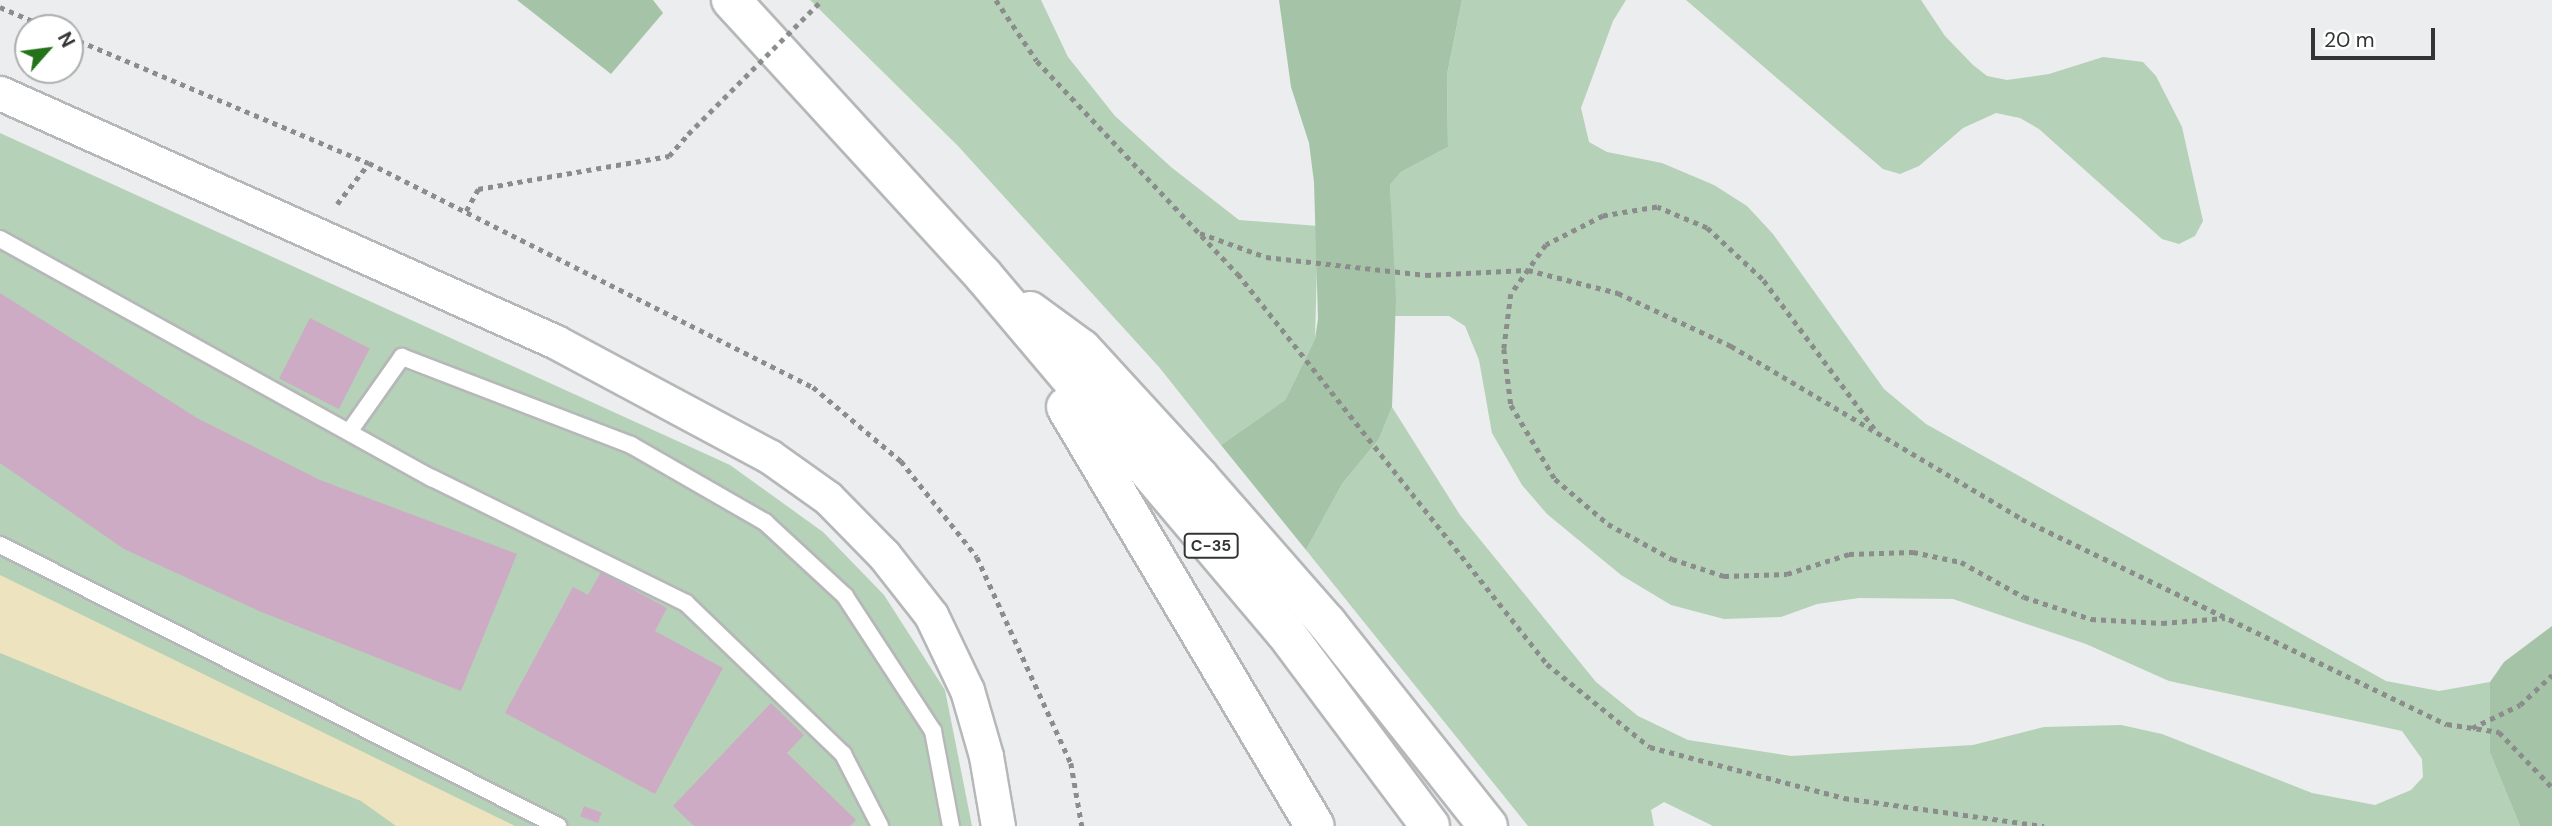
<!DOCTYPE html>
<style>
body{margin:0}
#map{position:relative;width:2552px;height:826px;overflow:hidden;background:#ecedee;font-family:"DM Sans",sans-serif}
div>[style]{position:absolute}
.green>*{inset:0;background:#b5d1b7}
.forest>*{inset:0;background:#a5c4a7}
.sand>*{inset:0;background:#ede3be}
.building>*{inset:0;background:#ceabc4;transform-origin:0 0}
.path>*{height:4.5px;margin-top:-2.25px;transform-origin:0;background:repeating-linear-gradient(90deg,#8b8c8c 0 5px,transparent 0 10px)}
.roads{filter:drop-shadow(2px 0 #b6b7b8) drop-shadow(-2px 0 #b6b7b8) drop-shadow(0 2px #b6b7b8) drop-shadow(0 -2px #b6b7b8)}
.service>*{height:16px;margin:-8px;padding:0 8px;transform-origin:8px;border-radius:8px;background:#fff}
.minor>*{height:33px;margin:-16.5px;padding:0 16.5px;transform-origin:16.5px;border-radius:16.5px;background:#fff}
.trunk>*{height:38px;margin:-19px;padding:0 19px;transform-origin:19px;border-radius:19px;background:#fff}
.path-bridge>*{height:4.5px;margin-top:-2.25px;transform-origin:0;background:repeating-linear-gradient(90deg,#8b8c8c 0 5px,transparent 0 10px)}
span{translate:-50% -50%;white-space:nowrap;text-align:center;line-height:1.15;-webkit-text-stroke:5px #fff;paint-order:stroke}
.shield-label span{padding:2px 5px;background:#fff;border:2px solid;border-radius:5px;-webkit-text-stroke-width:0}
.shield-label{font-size:16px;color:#333434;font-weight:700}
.north{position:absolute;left:14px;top:14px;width:70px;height:70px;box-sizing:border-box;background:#fff;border:2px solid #adaeae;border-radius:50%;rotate:62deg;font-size:19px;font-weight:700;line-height:28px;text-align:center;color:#333434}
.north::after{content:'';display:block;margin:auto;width:24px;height:32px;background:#24731a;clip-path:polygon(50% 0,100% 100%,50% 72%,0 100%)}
.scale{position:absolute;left:2311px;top:28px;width:124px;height:32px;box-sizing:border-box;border:4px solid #333434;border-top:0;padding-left:9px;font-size:21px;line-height:24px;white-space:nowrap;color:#333434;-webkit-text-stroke:5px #fff;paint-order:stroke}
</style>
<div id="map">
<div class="green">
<div style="clip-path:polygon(810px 0,1041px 0,1068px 57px,1115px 116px,1171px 167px,1239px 220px,1318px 226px,1315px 339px,1285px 400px,1221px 445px,1159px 367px,958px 146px)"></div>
<div style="clip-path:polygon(1462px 0,1626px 0,1613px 21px,1581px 108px,1589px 142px,1607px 152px,1662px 163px,1714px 185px,1747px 206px,1773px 234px,1884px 389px,1926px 424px,2386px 681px,2439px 691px,2490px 682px,2490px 753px,2520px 826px,1713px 826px,1664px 802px,1651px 810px,1654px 826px,1528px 826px,1306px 550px,1342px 484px,1379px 439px,1392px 407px,1460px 515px,1596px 682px,1638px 716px,1688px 740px,1791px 756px,1973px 745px,2044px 727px,2121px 725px,2162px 734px,2312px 793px,2375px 805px,2411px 790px,2423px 777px,2422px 759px,2402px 731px,2169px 681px,2086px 644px,1953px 599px,1859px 598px,1817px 604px,1781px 617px,1724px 619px,1671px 605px,1621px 575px,1547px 514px,1522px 485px,1492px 433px,1479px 360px,1465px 326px,1449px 316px,1394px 316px,1390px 185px,1401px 172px,1448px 147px,1447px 75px)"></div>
<div style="clip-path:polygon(1686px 0,1921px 0,1945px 36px,1973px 65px,1987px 76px,2007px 80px,2049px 74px,2103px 57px,2143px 62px,2156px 76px,2182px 127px,2203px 221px,2195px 236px,2179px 244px,2162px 239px,2039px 129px,2020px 118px,1996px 113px,1963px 128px,1919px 166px,1900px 174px,1883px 169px)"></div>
<div style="clip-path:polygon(0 133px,730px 465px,823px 532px,884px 595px,945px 690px,972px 826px,0 826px)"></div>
</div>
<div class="forest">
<div style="clip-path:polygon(517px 0,653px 0,663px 13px,611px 74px)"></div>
<div style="clip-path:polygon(1279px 0,1462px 0,1447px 75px,1448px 147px,1401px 172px,1390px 185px,1396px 299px,1392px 407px,1379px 439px,1342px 484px,1306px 550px,1221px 445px,1285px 400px,1315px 339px,1318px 319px,1314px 182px,1309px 143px,1291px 87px)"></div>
<div style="clip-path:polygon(2552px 626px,2552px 826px,2520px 826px,2490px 753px,2490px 682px,2504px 662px)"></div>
</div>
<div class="sand">
<div style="clip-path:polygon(0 575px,515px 826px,396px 826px,361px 801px,0 653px)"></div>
</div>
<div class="building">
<div style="clip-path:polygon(0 293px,197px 418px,320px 480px,517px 554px,461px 691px,259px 611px,124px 549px,0 463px)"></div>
<div style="left:310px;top:318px;width:67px;height:68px;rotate:27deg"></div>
<div style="clip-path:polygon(601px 572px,667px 608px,655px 631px,723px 668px,655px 794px,505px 713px,573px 587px,588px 595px)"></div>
<div style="clip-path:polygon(771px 703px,804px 735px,787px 753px,856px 820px,850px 826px,694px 826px,673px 806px)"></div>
<div style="left:584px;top:806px;width:19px;height:11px;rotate:21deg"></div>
</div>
<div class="path">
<div style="left:996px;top:0;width:73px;rotate:56.1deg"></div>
<div style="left:1037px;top:61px;width:293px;rotate:46.7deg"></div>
<div style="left:1238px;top:274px;width:498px;rotate:51.6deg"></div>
<div style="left:1547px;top:664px;width:132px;rotate:38.9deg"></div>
<div style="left:1650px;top:747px;width:201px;rotate:14.7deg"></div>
<div style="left:1844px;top:798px;width:202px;rotate:8deg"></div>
<div style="left:0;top:7px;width:53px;rotate:23.2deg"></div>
<div style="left:70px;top:37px;width:324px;rotate:22.9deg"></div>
<div style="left:369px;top:163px;width:497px;rotate:26.8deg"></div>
<div style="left:813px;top:387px;width:115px;rotate:40.1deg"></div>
<div style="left:901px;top:461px;width:122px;rotate:51.6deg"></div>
<div style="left:977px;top:557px;width:226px;rotate:65.5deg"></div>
<div style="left:1071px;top:763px;width:64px;rotate:80.1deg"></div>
<div style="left:337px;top:204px;width:52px;rotate:-52deg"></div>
<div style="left:466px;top:211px;width:25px;rotate:-61deg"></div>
<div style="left:478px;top:189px;width:194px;rotate:-9.8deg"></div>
<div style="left:669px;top:156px;width:29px;rotate:-49deg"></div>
<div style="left:1200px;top:233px;width:70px;rotate:20deg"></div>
<div style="left:1266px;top:257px;width:161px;rotate:6.4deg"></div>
<div style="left:1426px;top:275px;width:102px;rotate:-2.8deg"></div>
<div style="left:1528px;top:270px;width:93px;rotate:14.3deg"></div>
<div style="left:1618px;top:293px;width:125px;rotate:25.1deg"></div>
<div style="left:1731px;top:346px;width:339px;rotate:30.7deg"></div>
<div style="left:2022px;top:519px;width:472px;rotate:25.8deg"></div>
<div style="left:2447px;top:724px;width:53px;rotate:8.7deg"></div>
<div style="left:2499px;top:732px;width:76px;rotate:46.1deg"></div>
<div style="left:1874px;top:429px;width:187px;rotate:-126.7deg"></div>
<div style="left:1762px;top:279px;width:75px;rotate:-137.2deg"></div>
<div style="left:1707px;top:228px;width:54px;rotate:-157.2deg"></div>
<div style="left:1657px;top:207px;width:55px;rotate:170.5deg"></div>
<div style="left:1603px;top:216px;width:64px;rotate:153deg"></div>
<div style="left:1546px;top:245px;width:60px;rotate:125.5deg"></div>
<div style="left:1511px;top:294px;width:55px;rotate:97.3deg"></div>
<div style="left:1504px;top:349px;width:56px;rotate:82.9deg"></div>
<div style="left:1511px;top:405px;width:86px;rotate:59.3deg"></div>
<div style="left:1555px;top:479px;width:70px;rotate:40.3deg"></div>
<div style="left:1608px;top:524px;width:73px;rotate:28.7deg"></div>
<div style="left:1672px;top:559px;width:55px;rotate:18.1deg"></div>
<div style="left:1724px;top:576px;width:63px;rotate:-1.8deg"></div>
<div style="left:1787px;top:574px;width:65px;rotate:-17.9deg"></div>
<div style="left:1849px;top:554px;width:64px;rotate:-1.8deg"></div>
<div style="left:1913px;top:552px;width:49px;rotate:11.8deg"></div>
<div style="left:1961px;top:562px;width:72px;rotate:29.1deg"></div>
<div style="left:2024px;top:597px;width:71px;rotate:18.2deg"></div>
<div style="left:2091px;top:619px;width:71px;rotate:3.2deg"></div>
<div style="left:2162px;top:623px;width:63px;rotate:-4.5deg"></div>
<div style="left:2472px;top:728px;width:53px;rotate:-25.6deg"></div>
<div style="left:2520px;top:705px;width:44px;rotate:-43.2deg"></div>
</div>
<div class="roads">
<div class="service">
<div style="left:0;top:239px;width:494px;rotate:29deg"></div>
<div style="left:432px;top:478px;width:283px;rotate:26.2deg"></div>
<div style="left:686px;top:603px;width:218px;rotate:43.9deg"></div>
<div style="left:843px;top:754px;width:81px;rotate:62.8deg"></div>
<div style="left:349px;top:432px;width:92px;rotate:-54.8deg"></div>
<div style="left:402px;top:357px;width:245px;rotate:21deg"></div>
<div style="left:631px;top:445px;width:155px;rotate:29.9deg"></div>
<div style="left:765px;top:522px;width:109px;rotate:42.8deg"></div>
<div style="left:845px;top:596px;width:161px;rotate:56.9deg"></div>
<div style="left:933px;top:731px;width:97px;rotate:79.3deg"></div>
<div style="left:0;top:545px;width:625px;rotate:26.73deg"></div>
</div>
<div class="minor">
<div style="left:0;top:93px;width:609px;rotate:24.12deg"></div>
<div style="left:556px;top:342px;width:242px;rotate:28.2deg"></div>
<div style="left:769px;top:456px;width:72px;rotate:35.4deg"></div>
<div style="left:828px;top:498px;width:80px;rotate:45.5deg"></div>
<div style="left:884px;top:555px;width:76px;rotate:51.9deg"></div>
<div style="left:931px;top:615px;width:83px;rotate:64.4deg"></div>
<div style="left:967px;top:690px;width:69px;rotate:73.9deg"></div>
<div style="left:986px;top:756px;width:71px;rotate:80.3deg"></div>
</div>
<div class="trunk">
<div style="left:731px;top:0;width:373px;rotate:47.5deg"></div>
<div style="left:983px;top:275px;width:468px;rotate:49.8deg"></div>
<div style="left:1285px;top:632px;width:242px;rotate:53.2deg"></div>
<div style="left:1030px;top:311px;width:64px;rotate:36.2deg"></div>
<div style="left:1082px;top:349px;width:175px;rotate:47.5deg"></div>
<div style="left:1200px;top:478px;width:193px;rotate:48.8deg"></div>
<div style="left:1327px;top:623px;width:259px;rotate:51.6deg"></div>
<div style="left:1066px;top:407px;width:487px;rotate:59.3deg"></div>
</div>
</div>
<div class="path-bridge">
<div style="left:688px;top:134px;width:190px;rotate:-45deg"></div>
</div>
<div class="shield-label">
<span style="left:1211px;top:546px">C-35</span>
</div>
<div class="north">N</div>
<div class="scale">20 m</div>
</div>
